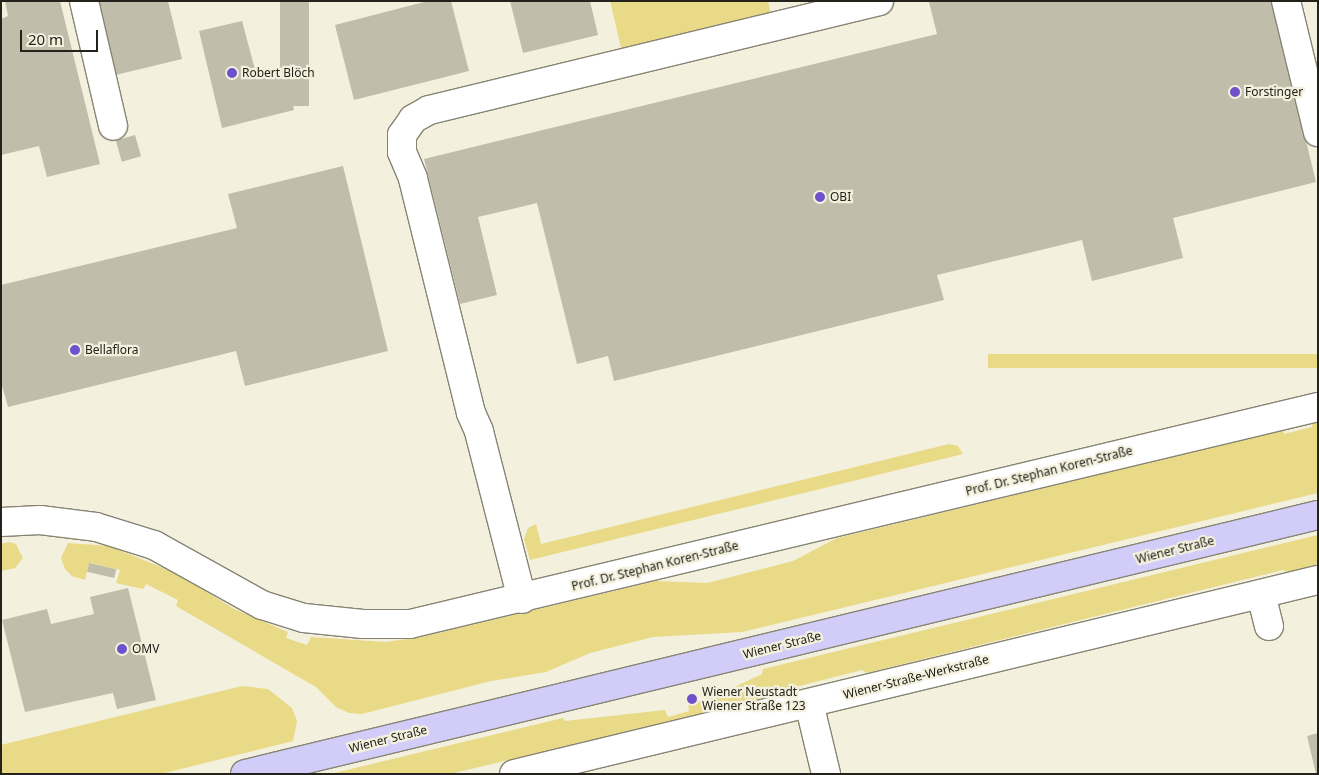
<!DOCTYPE html>
<meta charset="utf-8">
<style>
body{margin:0}
#map{position:relative;width:1319px;height:775px;overflow:hidden;background:#f3f0de;font-family:"Noto Sans",sans-serif}
div>[style]{position:absolute}
.green>*{inset:0;background:#e9da88;transform-origin:0 0}
.building>*{inset:0;background:#c0bdab;transform-origin:0 0}
.roads{filter:drop-shadow(1px 0 #878474) drop-shadow(-1px 0 #878474) drop-shadow(0 1px #878474) drop-shadow(0 -1px #878474)}
.minor>*{height:28px;margin:-14px;padding:0 14px;transform-origin:14px;border-radius:14px;background:#fff}
.major>*{height:28px;margin:-14px;padding:0 14px;transform-origin:14px;border-radius:14px;background:#d2ccf8}
.dots>*{width:14px;height:14px;translate:-50% -50%;box-sizing:border-box;border:2px solid #f3f0de;border-radius:50%}
span{translate:-50% -50%;white-space:nowrap;text-align:center;line-height:1.15;-webkit-text-stroke:4.5px #f3f0de;paint-order:stroke}
.poi-label{font-size:12px;color:#23221b}
.left{translate:0 -50%;text-align:left}
.street-label{font-size:12px;color:#23221b}
.frame{position:absolute;inset:0;border:2px solid #23221b;pointer-events:none}
.scale{position:absolute;left:20px;top:30px;width:78px;height:22px;box-sizing:border-box;border:2px solid #23221b;border-top:0;padding-left:6px;font-size:15px;line-height:18px;white-space:nowrap;color:#23221b;-webkit-text-stroke:4px #f3f0de;paint-order:stroke}
</style>
<div id="map">
<div class="green">
<div style="clip-path:polygon(610px 1px,768px 1px,771px 15px,622px 52px)"></div>
<div style="left:1318px;top:354px;width:14px;height:330px;rotate:90deg"></div>
<div style="clip-path:polygon(1318px 421px,1318px 493px,742px 632px,653px 637px,590px 653px,546px 672px,491px 681px,362px 714px,349px 713px,336px 707px,316px 687px,176px 606px,178px 600px,146px 584px,143px 589px,116px 583px,120px 570px,116px 569px,89px 563px,85px 580px,72px 576px,65px 569px,61px 558px,68px 543px,109px 546px,178px 574px,234px 609px,288px 632px,286px 638px,307px 645px,311px 637px,385px 642px,421px 637px,656px 581px,707px 583px,793px 561px,837px 538px,1283px 430px,1284px 434px,1312px 427px,1312px 423px)"></div>
<div style="clip-path:polygon(949px 444px,958px 446px,963px 454px,530px 560px,524px 539px,528px 528px,536px 524px,541px 544px)"></div>
<div style="clip-path:polygon(1318px 535px,1318px 565px,1287px 572px,1283px 570px,867px 673px,862px 670px,764px 695px,758px 700px,450px 774px,330px 774px,563px 718px,565px 721px,665px 710px,668px 717px,689px 711px,688px 704px,713px 697px,762px 674px,763px 669px)"></div>
<div style="clip-path:polygon(9px 542px,16px 544px,23px 558px,15px 568px,1px 571px,1px 544px)"></div>
<div style="clip-path:polygon(242px 686px,268px 689px,292px 708px,297px 721px,293px 741px,161px 774px,1px 774px,1px 745px)"></div>
</div>
<div class="building">
<div style="clip-path:polygon(5px 1px,60px 1px,100px 164px,47px 177px,39px 146px,1px 155px,1px 19px,8px 16px)"></div>
<div style="clip-path:polygon(88px 1px,168px 1px,182px 59px,107px 77px)"></div>
<div style="left:280px;top:1px;width:29px;height:105px"></div>
<div style="clip-path:polygon(428px 1px,451px 1px,469px 71px,354px 100px,335px 25px)"></div>
<div style="clip-path:polygon(510px 1px,590px 1px,598px 35px,523px 53px)"></div>
<div style="clip-path:polygon(933px 1px,1272px 1px,1316px 182px,1173px 218px,1183px 258px,1092px 281px,1082px 240px,937px 275px,944px 300px,614px 381px,608px 356px,577px 364px,537px 203px,478px 217px,497px 295px,460px 304px,424px 159px,937px 34px,929px 2px)"></div>
<div style="clip-path:polygon(242px 21px,257px 77px,284px 70px,294px 110px,222px 128px,199px 31px)"></div>
<div style="left:135px;top:135px;width:22px;height:20px;rotate:74deg"></div>
<div style="clip-path:polygon(343px 166px,388px 351px,245px 386px,236px 351px,8px 407px,1px 382px,1px 285px,237px 228px,228px 194px)"></div>
<div style="left:89px;top:563px;width:28px;height:9px;rotate:13deg"></div>
<div style="clip-path:polygon(128px 588px,156px 700px,117px 709px,113px 693px,25px 712px,2px 620px,47px 609px,51px 624px,94px 614px,90px 597px)"></div>
<div style="clip-path:polygon(1318px 733px,1318px 774px,1316px 774px,1307px 736px)"></div>
</div>
<div class="roads">
<div class="minor">
<div style="left:84px;top:1px;width:128px;rotate:76.9deg"></div>
<div style="left:1286px;top:1px;width:135px;rotate:76.3deg"></div>
<div style="left:1px;top:522px;width:39px;rotate:-3deg"></div>
<div style="left:40px;top:520px;width:56px;rotate:7.1deg"></div>
<div style="left:96px;top:527px;width:61px;rotate:17.2deg"></div>
<div style="left:154px;top:545px;width:124px;rotate:29.1deg"></div>
<div style="left:262px;top:605px;width:44px;rotate:17.2deg"></div>
<div style="left:304px;top:618px;width:59px;rotate:5.8deg"></div>
<div style="left:363px;top:624px;width:47px"></div>
<div style="left:410px;top:624px;width:934px;rotate:-13.44deg"></div>
<div style="left:1261px;top:594px;width:33px;rotate:76deg"></div>
<div style="left:522px;top:599px;width:173px;rotate:-104.4deg"></div>
<div style="left:479px;top:431px;width:20px;rotate:-114deg"></div>
<div style="left:471px;top:413px;width:242px;rotate:-103.9deg"></div>
<div style="left:413px;top:178px;width:28px;rotate:-113deg"></div>
<div style="left:402px;top:152px;width:17px;rotate:-90deg"></div>
<div style="left:402px;top:135px;width:19px;rotate:-55deg"></div>
<div style="left:413px;top:119px;width:18px;rotate:-29deg"></div>
<div style="left:429px;top:110px;width:463px;rotate:-13.6deg"></div>
<div style="left:809px;top:703px;width:73px;rotate:76.5deg"></div>
<div style="left:514px;top:774px;width:827px;rotate:-13.57deg"></div>
</div>
<div class="major">
<div style="left:245px;top:774px;width:1104px;rotate:-13.57deg"></div>
</div>
</div>
<div class="dots">
<div style="left:232px;top:73px;background:#6f51cb"></div>
<div style="left:1235px;top:92px;background:#6f51cb"></div>
<div style="left:820px;top:197px;background:#6f51cb"></div>
<div style="left:75px;top:350px;background:#6f51cb"></div>
<div style="left:122px;top:649px;background:#6f51cb"></div>
<div style="left:692px;top:699px;background:#6f51cb"></div>
</div>
<div class="poi-label">
<span class="left" style="left:242px;top:73px">Robert Blöch</span>
<span class="left" style="left:1245px;top:92px">Forstinger</span>
<span class="left" style="left:830px;top:197px">OBI</span>
<span class="left" style="left:85px;top:350px">Bellaflora</span>
<span class="left" style="left:132px;top:649px">OMV</span>
<span class="left" style="left:702px;top:699px">Wiener Neustadt<br>Wiener Straße 123</span>
</div>
<div class="street-label">
<span style="left:1049px;top:471px;rotate:-14deg">Prof. Dr. Stephan Koren-Straße</span>
<span style="left:1175px;top:550px;rotate:-14deg">Wiener Straße</span>
<span style="left:655px;top:566px;rotate:-14deg">Prof. Dr. Stephan Koren-Straße</span>
<span style="left:782px;top:645px;rotate:-14deg">Wiener Straße</span>
<span style="left:916px;top:677px;rotate:-14deg">Wiener-Straße-Werkstraße</span>
<span style="left:388px;top:739px;rotate:-14deg">Wiener Straße</span>
</div>
<div class="frame"></div>
<div class="scale">20 m</div>
</div>
